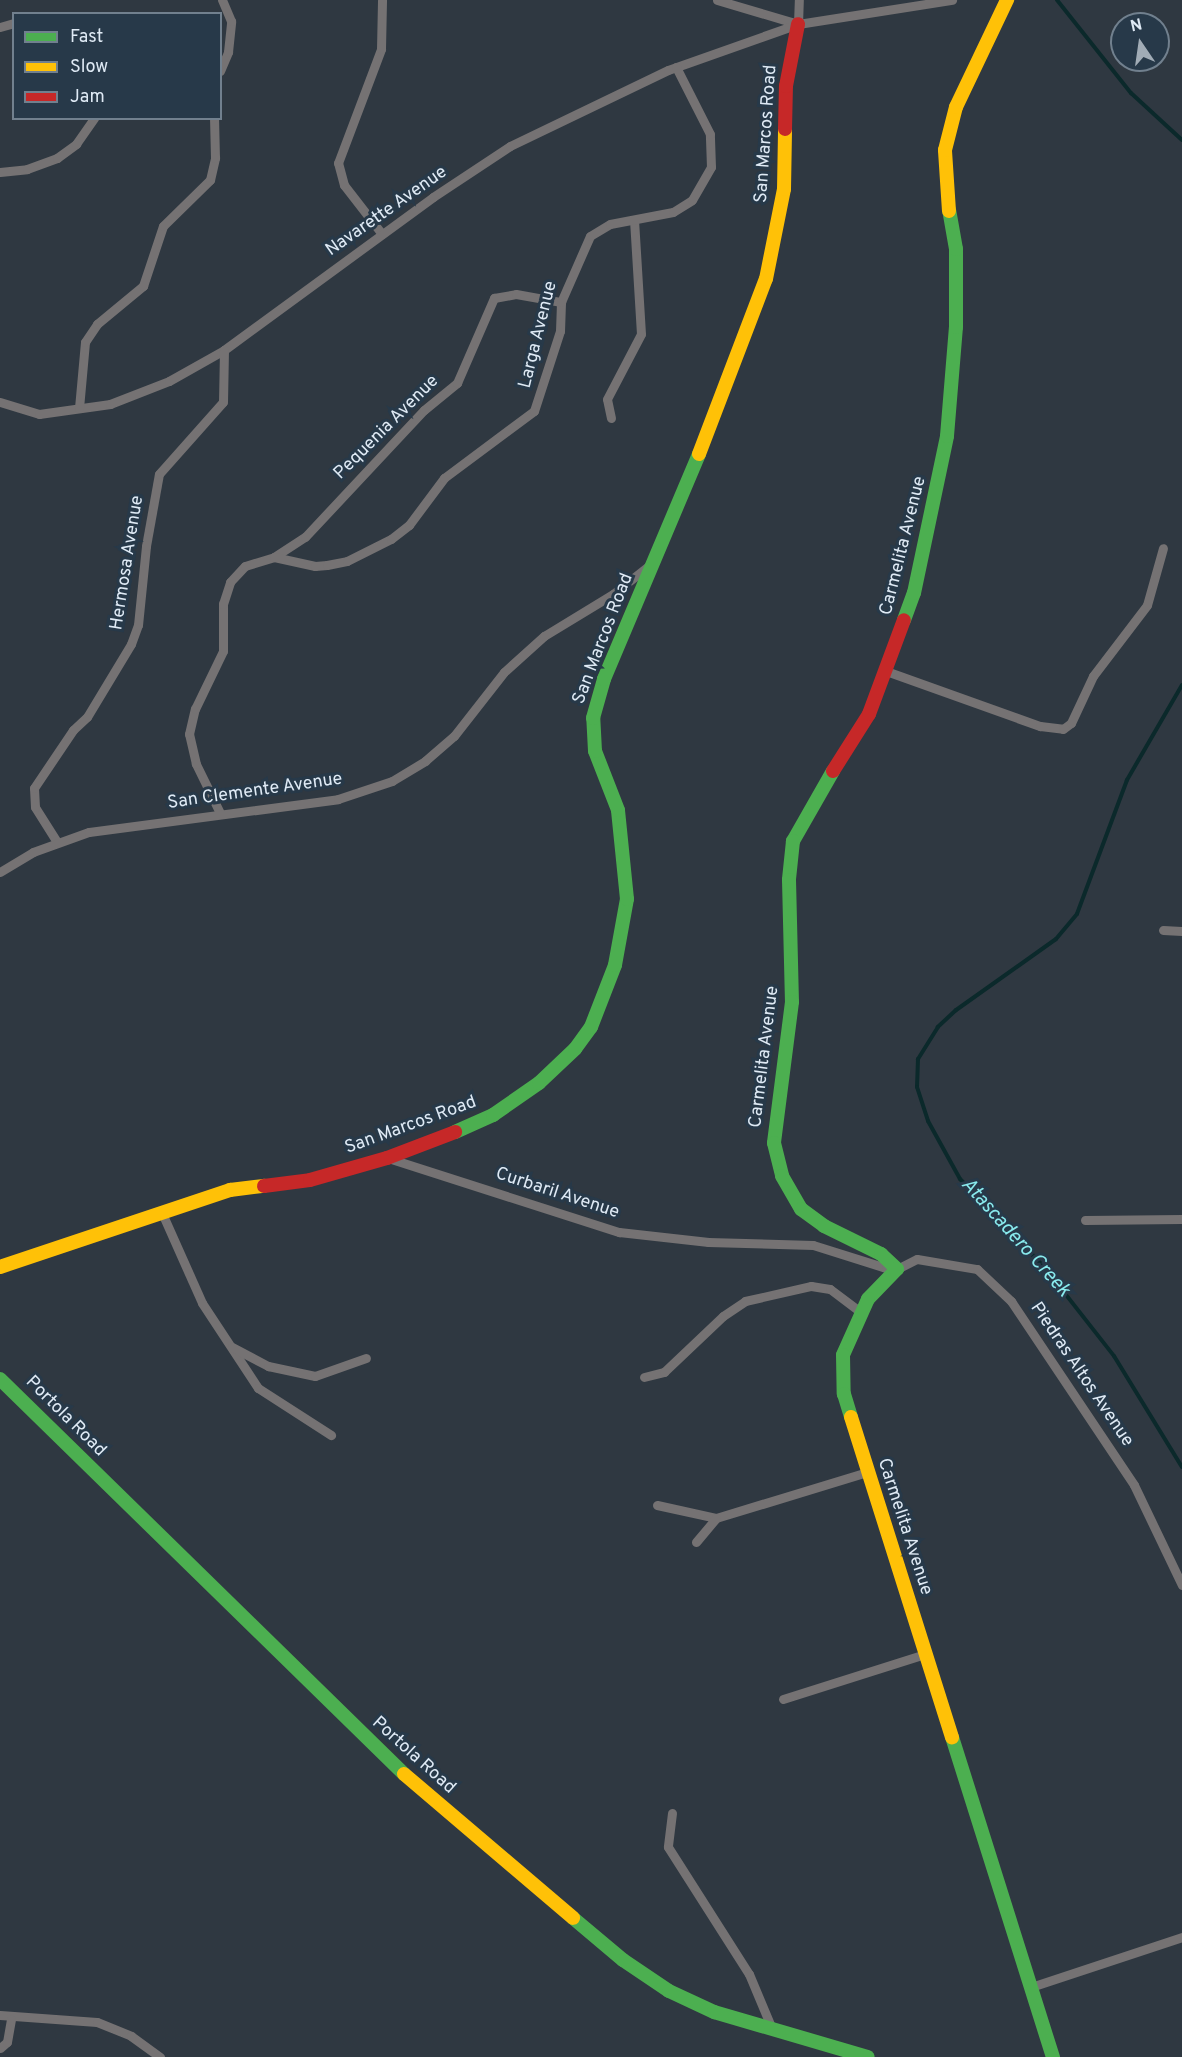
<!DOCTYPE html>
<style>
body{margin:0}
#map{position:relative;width:1182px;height:2057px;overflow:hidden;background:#2f3841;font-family:Overpass,sans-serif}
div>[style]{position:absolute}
.stream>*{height:4px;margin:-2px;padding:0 2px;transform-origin:2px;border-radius:2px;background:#0b292b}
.street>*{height:9px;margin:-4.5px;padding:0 4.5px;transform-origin:4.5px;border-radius:4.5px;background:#757273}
.fast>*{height:14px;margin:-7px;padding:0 7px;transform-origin:7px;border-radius:7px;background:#4caf50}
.slow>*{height:14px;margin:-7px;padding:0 7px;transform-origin:7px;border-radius:7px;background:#ffc107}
.jam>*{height:14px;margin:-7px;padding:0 7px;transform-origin:7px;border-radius:7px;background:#c62828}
span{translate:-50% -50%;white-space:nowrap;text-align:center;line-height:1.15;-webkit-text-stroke:6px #273949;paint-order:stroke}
.street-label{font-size:18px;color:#dfeaf5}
.water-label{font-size:20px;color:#89eaed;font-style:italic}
.legend{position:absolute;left:12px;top:12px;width:210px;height:108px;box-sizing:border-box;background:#273949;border:2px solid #71808e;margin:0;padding:8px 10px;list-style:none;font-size:18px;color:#dfeaf5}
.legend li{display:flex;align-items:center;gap:12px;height:30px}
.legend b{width:30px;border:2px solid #71808e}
.north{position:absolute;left:1110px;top:12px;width:60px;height:60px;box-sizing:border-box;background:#273949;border:2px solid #71808e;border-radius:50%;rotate:347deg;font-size:16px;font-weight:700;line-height:24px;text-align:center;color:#dfeaf5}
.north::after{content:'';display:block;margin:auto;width:21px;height:27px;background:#a1acb6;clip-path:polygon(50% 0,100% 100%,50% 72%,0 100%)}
</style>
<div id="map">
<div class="stream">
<div style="left:1057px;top:0;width:119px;rotate:51.5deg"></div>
<div style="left:1131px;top:93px;width:69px;rotate:42.7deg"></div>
<div style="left:1182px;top:685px;width:110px;rotate:120.1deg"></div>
<div style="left:1127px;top:780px;width:143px;rotate:110.5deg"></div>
<div style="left:1077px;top:914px;width:33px;rotate:130deg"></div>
<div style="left:1056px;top:939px;width:123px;rotate:144.6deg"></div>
<div style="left:956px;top:1010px;width:25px;rotate:137deg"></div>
<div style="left:938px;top:1027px;width:38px;rotate:122deg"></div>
<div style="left:918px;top:1059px;width:28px;rotate:92deg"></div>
<div style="left:917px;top:1087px;width:36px;rotate:72deg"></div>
<div style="left:928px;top:1121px;width:66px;rotate:61.1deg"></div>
<div style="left:960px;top:1179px;width:123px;rotate:46.3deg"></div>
<div style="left:1045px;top:1268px;width:112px;rotate:51.9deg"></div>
<div style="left:1114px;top:1356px;width:130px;rotate:58.5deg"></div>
</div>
<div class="street">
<div style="left:717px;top:0;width:84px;rotate:16.5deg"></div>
<div style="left:798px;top:24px;width:156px;rotate:-8.9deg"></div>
<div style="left:0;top:27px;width:15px;rotate:-16deg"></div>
<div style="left:220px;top:71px;width:21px;rotate:-67deg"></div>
<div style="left:228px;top:52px;width:31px;rotate:-84deg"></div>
<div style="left:231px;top:21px;width:23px;rotate:-113deg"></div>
<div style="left:0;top:172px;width:27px;rotate:-6deg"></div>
<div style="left:27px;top:169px;width:32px;rotate:-20deg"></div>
<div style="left:57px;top:158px;width:24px;rotate:-36deg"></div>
<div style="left:76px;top:144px;width:32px;rotate:-55deg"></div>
<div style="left:382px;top:234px;width:62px;rotate:-127.8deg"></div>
<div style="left:344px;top:185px;width:23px;rotate:-105deg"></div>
<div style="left:338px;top:163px;width:122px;rotate:-69.3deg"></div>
<div style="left:381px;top:49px;width:49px;rotate:-88.8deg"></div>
<div style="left:0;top:402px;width:41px;rotate:17.1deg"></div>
<div style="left:39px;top:414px;width:72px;rotate:-8deg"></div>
<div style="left:110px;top:404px;width:63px;rotate:-21.3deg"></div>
<div style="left:169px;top:381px;width:63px;rotate:-29.4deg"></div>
<div style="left:224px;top:350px;width:259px;rotate:-36.2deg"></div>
<div style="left:433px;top:197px;width:92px;rotate:-33.5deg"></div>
<div style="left:510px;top:146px;width:175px;rotate:-25.7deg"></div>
<div style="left:668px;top:70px;width:138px;rotate:-19.5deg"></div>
<div style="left:798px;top:24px;width:24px;rotate:-88deg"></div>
<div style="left:79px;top:408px;width:66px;rotate:-84.8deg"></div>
<div style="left:85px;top:342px;width:22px;rotate:-56deg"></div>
<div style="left:97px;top:324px;width:60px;rotate:-39.6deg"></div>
<div style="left:143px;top:286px;width:63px;rotate:-71.6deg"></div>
<div style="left:163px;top:226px;width:66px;rotate:-44.4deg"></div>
<div style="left:210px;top:180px;width:23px;rotate:-77deg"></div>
<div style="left:215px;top:158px;width:40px;rotate:-91.4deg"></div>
<div style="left:611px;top:418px;width:19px;rotate:-102deg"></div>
<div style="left:607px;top:399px;width:73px;rotate:-62.4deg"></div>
<div style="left:641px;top:334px;width:113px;rotate:-93.5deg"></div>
<div style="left:274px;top:557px;width:37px;rotate:-33deg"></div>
<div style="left:305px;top:537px;width:174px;rotate:-46.9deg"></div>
<div style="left:424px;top:410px;width:43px;rotate:-39.3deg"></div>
<div style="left:457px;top:383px;width:93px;rotate:-66.5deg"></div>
<div style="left:494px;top:298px;width:22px;rotate:-10deg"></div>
<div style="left:516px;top:294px;width:46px;rotate:10.1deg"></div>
<div style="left:886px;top:671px;width:164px;rotate:19.7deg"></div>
<div style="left:1040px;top:726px;width:23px;rotate:7deg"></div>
<div style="left:1063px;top:729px;width:10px;rotate:-37deg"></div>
<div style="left:1071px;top:723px;width:52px;rotate:-64.9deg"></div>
<div style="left:1093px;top:676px;width:89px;rotate:-52.7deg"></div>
<div style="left:1147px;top:605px;width:59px;rotate:-74.3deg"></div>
<div style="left:220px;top:813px;width:55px;rotate:-116.1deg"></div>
<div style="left:196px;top:764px;width:31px;rotate:-103deg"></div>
<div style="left:189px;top:734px;width:26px;rotate:-77deg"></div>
<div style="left:195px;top:709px;width:64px;rotate:-64.2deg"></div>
<div style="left:223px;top:651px;width:47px;rotate:-90deg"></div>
<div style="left:223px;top:604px;width:23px;rotate:-72deg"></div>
<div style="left:230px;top:582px;width:22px;rotate:-47deg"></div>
<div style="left:245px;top:566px;width:30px;rotate:-17deg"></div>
<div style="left:274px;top:557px;width:42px;rotate:12.4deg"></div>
<div style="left:315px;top:566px;width:12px;rotate:-5deg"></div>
<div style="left:327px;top:565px;width:20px;rotate:-11deg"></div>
<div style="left:347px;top:561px;width:49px;rotate:-26.6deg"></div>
<div style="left:391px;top:539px;width:23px;rotate:-38deg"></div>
<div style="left:409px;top:525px;width:59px;rotate:-53.3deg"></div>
<div style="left:444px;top:478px;width:112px;rotate:-36.7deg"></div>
<div style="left:534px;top:411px;width:84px;rotate:-72deg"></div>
<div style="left:560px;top:331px;width:29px;rotate:-88deg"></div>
<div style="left:561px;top:302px;width:72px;rotate:-66.3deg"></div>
<div style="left:590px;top:236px;width:23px;rotate:-31deg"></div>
<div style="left:610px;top:224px;width:64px;rotate:-10.8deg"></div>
<div style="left:673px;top:212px;width:22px;rotate:-32deg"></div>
<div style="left:692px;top:200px;width:38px;rotate:-60deg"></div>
<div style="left:711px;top:167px;width:33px;rotate:-92deg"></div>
<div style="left:710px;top:134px;width:75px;rotate:-116.9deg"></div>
<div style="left:57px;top:842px;width:41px;rotate:-122.2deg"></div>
<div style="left:35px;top:807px;width:19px;rotate:-93deg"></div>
<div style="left:34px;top:788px;width:70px;rotate:-56.1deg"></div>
<div style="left:73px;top:730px;width:19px;rotate:-43deg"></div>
<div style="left:87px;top:717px;width:85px;rotate:-58.9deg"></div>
<div style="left:131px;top:644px;width:20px;rotate:-70deg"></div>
<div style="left:138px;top:625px;width:79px;rotate:-84.2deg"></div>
<div style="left:146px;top:546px;width:73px;rotate:-79.8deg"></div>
<div style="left:159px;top:474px;width:96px;rotate:-48.4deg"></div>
<div style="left:223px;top:402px;width:52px;rotate:-88.9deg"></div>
<div style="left:0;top:872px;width:39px;rotate:-31deg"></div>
<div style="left:33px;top:852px;width:59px;rotate:-19.7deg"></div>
<div style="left:89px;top:832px;width:251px;rotate:-7.5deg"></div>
<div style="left:338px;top:799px;width:57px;rotate:-18.4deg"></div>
<div style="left:392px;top:781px;width:39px;rotate:-31deg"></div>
<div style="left:425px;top:761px;width:38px;rotate:-41deg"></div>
<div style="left:454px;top:736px;width:81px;rotate:-52deg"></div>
<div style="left:504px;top:672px;width:54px;rotate:-42deg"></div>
<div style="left:544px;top:636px;width:81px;rotate:-31.3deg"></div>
<div style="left:613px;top:594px;width:48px;rotate:-38.3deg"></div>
<div style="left:1163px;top:930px;width:19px;rotate:3deg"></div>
<div style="left:388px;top:1158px;width:243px;rotate:17.8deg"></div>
<div style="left:619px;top:1232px;width:90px;rotate:6.4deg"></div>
<div style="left:708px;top:1242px;width:105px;rotate:1.6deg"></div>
<div style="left:813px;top:1245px;width:77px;rotate:17.5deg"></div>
<div style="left:886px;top:1268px;width:11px;rotate:5deg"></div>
<div style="left:897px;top:1269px;width:22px;rotate:-27deg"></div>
<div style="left:917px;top:1259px;width:61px;rotate:9.5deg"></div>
<div style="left:977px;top:1269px;width:47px;rotate:43.3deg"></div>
<div style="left:1011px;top:1301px;width:221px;rotate:56.2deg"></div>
<div style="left:1134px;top:1485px;width:111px;rotate:64.4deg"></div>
<div style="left:162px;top:1213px;width:98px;rotate:66deg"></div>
<div style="left:202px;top:1303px;width:102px;rotate:56.6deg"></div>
<div style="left:258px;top:1388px;width:87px;rotate:32.8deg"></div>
<div style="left:1085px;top:1220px;width:97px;rotate:-0.6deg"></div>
<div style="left:232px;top:1347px;width:41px;rotate:27.8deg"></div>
<div style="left:268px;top:1366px;width:48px;rotate:12deg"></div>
<div style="left:315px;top:1376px;width:54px;rotate:-19.4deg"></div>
<div style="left:644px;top:1377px;width:21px;rotate:-14deg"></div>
<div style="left:664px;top:1372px;width:81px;rotate:-43.5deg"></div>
<div style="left:723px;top:1316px;width:27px;rotate:-34deg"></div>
<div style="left:745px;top:1301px;width:68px;rotate:-12.8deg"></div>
<div style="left:811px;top:1286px;width:19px;rotate:9deg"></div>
<div style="left:830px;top:1289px;width:38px;rotate:37deg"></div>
<div style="left:657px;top:1505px;width:60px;rotate:12.4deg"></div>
<div style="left:716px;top:1518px;width:158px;rotate:-16.9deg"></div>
<div style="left:696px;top:1542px;width:31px;rotate:-50deg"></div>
<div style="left:783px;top:1699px;width:149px;rotate:-17.6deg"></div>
<div style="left:672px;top:1813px;width:34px;rotate:97deg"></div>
<div style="left:668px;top:1847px;width:151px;rotate:57.5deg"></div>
<div style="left:749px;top:1974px;width:60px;rotate:67.3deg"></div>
<div style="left:1031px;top:1987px;width:159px;rotate:-18.3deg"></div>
<div style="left:0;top:2015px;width:97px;rotate:4.1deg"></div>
<div style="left:97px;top:2022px;width:37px;rotate:22deg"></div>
<div style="left:131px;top:2036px;width:36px;rotate:36deg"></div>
<div style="left:0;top:2048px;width:9px;rotate:-41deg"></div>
<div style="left:7px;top:2042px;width:23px;rotate:-80deg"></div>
</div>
<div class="fast">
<div style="left:904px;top:620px;width:29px;rotate:-70deg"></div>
<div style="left:914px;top:593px;width:160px;rotate:-78.1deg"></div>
<div style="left:947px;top:436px;width:109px;rotate:-85.3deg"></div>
<div style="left:956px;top:327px;width:78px;rotate:-90deg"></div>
<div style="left:956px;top:249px;width:39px;rotate:-100deg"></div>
<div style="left:833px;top:771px;width:81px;rotate:119.7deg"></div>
<div style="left:793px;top:841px;width:39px;rotate:96deg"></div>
<div style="left:789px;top:880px;width:122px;rotate:88.6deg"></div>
<div style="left:792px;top:1002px;width:142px;rotate:97.3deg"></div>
<div style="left:774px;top:1143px;width:34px;rotate:76deg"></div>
<div style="left:782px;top:1176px;width:38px;rotate:60deg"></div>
<div style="left:801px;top:1209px;width:29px;rotate:36deg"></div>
<div style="left:824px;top:1226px;width:64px;rotate:26.2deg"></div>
<div style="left:881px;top:1254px;width:22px;rotate:43deg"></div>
<div style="left:897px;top:1269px;width:42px;rotate:134deg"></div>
<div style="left:868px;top:1299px;width:61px;rotate:114.1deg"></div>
<div style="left:843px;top:1355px;width:39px;rotate:89deg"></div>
<div style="left:844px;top:1394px;width:24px;rotate:73deg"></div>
<div style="left:455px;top:1132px;width:42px;rotate:-24.1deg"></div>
<div style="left:493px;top:1115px;width:56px;rotate:-34.8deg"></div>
<div style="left:539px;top:1083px;width:50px;rotate:-43.4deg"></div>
<div style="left:575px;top:1049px;width:27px;rotate:-54deg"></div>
<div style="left:591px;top:1027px;width:66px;rotate:-68.8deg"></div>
<div style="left:615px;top:965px;width:67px;rotate:-79.7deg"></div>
<div style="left:627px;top:899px;width:89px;rotate:-95.8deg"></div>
<div style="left:618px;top:810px;width:63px;rotate:-111.3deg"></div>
<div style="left:595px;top:751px;width:33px;rotate:-93deg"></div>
<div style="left:593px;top:718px;width:41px;rotate:-74.2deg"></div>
<div style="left:604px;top:679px;width:244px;rotate:-67.1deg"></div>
<div style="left:0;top:1379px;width:565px;rotate:44.35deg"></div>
<div style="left:952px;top:1737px;width:336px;rotate:72.5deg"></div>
<div style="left:573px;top:1918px;width:65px;rotate:40deg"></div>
<div style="left:623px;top:1960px;width:55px;rotate:34deg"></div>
<div style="left:669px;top:1991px;width:50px;rotate:25deg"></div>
<div style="left:714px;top:2012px;width:160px;rotate:16.3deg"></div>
</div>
<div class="slow">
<div style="left:949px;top:211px;width:61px;rotate:-93.8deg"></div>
<div style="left:945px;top:150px;width:44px;rotate:-75.7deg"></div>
<div style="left:956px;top:107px;width:119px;rotate:-64.5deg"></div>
<div style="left:699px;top:454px;width:187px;rotate:-69.1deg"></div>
<div style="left:766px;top:279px;width:92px;rotate:-78.7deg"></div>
<div style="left:784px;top:189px;width:60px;rotate:-89deg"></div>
<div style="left:0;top:1267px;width:243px;rotate:-18.5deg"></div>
<div style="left:230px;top:1190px;width:34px;rotate:-7deg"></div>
<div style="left:851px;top:1417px;width:336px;rotate:72.5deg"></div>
<div style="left:404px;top:1774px;width:222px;rotate:40.4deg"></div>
</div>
<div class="jam">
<div style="left:785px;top:129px;width:43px;rotate:-88.7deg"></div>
<div style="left:786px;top:86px;width:63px;rotate:-79deg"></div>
<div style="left:833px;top:771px;width:67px;rotate:-57.7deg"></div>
<div style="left:869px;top:714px;width:100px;rotate:-69.6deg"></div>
<div style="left:264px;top:1186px;width:46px;rotate:-7.4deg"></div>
<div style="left:310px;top:1180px;width:80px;rotate:-15.9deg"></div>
<div style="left:387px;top:1158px;width:73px;rotate:-20.9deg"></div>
</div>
<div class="street-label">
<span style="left:767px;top:134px;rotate:-86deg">San Marcos Road</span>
<span style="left:387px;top:212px;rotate:-35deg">Navarette Avenue</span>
<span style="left:539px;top:335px;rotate:-76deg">Larga Avenue</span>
<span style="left:387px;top:428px;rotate:-45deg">Pequenia Avenue</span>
<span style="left:904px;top:546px;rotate:-76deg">Carmelita Avenue</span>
<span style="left:128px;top:563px;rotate:-81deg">Hermosa Avenue</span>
<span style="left:604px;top:639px;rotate:-69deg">San Marcos Road</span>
<span style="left:255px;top:792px;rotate:-8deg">San Clemente Avenue</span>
<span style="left:765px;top:1057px;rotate:-83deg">Carmelita Avenue</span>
<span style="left:411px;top:1126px;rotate:-20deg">San Marcos Road</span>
<span style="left:557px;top:1194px;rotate:18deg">Curbaril Avenue</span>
<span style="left:1081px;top:1375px;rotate:56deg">Piedras Altos Avenue</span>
<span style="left:65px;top:1417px;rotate:45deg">Portola Road</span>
<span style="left:904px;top:1527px;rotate:72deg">Carmelita Avenue</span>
<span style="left:413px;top:1756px;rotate:42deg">Portola Road</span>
</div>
<div class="water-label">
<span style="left:1015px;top:1238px;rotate:48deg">Atascadero Creek</span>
</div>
<ul class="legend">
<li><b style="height:8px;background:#4caf50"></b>Fast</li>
<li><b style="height:8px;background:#ffc107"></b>Slow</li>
<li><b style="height:8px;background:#c62828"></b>Jam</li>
</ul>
<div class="north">N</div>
</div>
